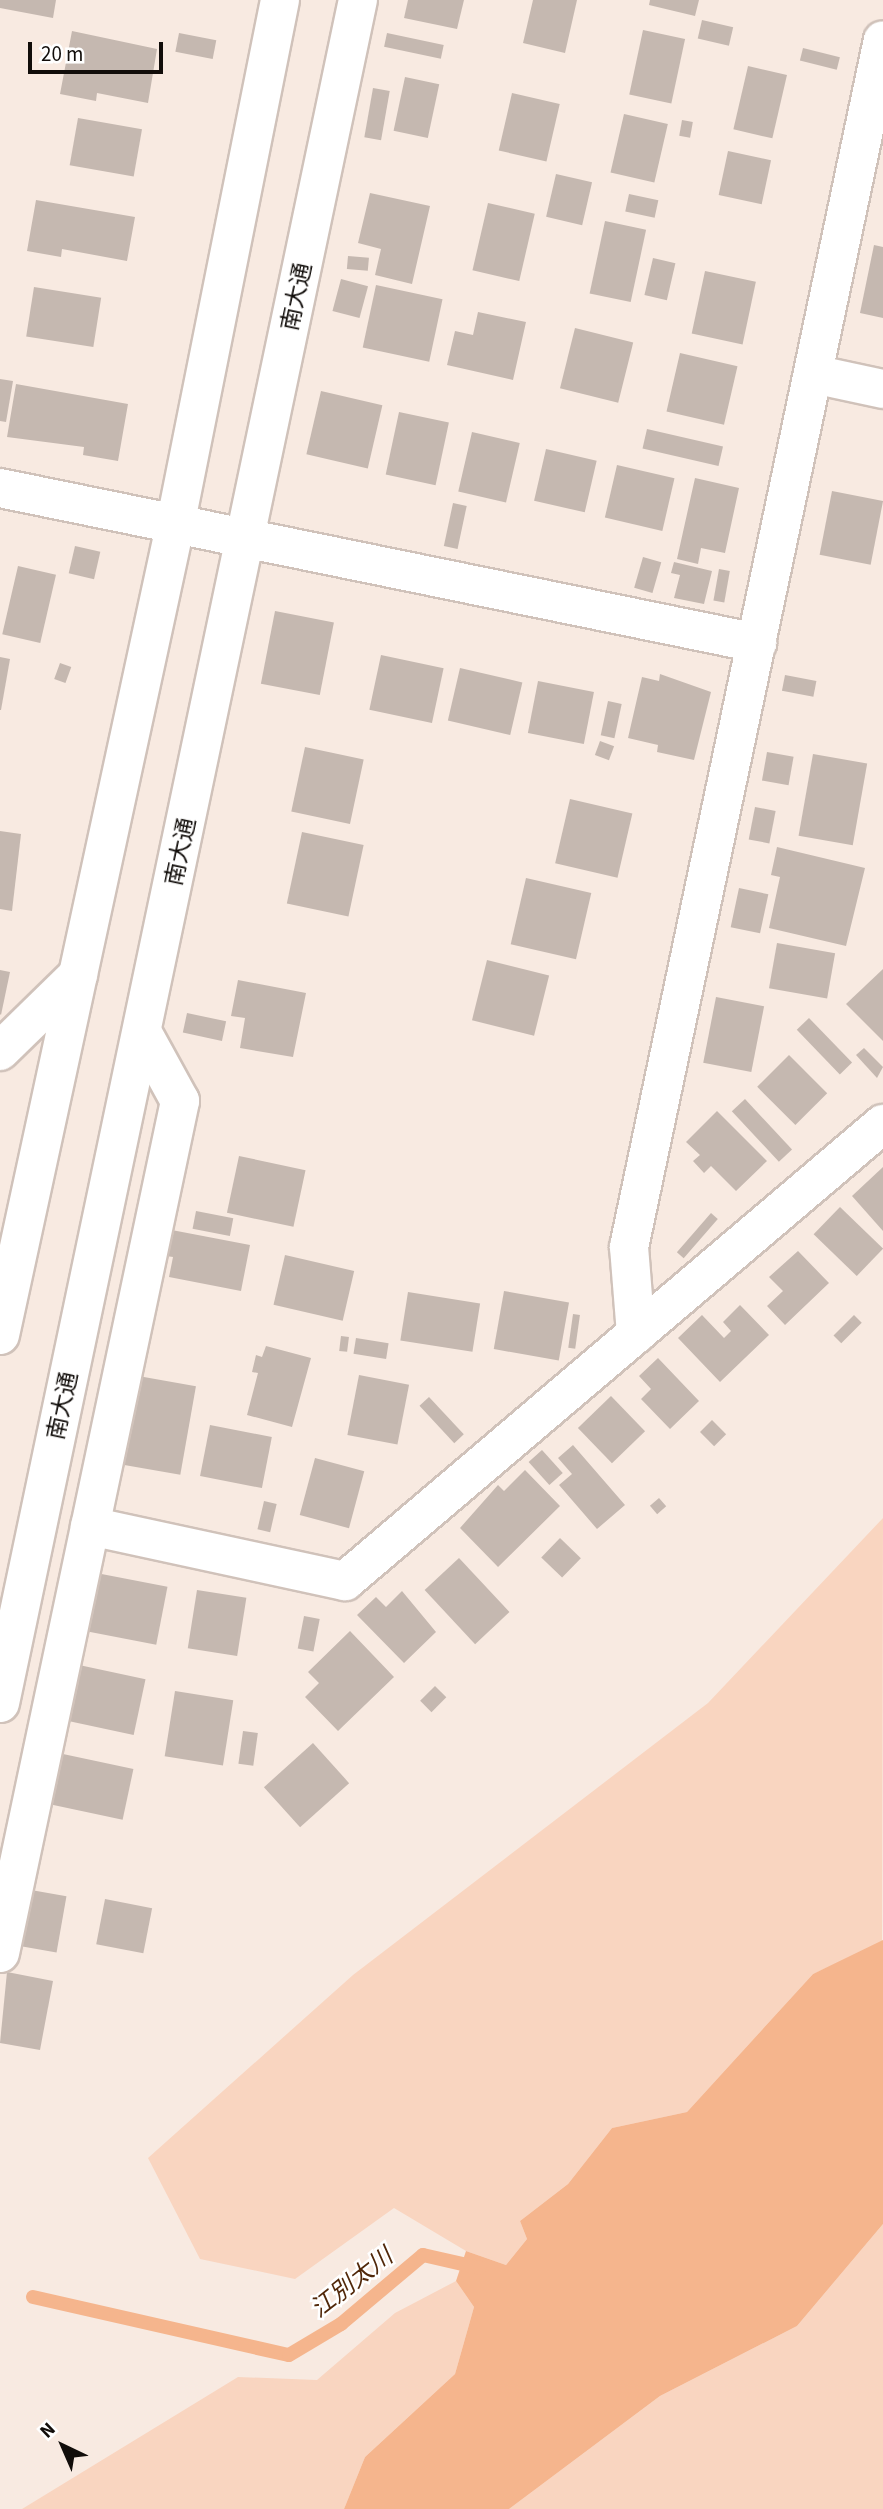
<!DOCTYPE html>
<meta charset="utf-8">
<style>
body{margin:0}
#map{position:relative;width:883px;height:2509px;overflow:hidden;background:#f8eae1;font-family:"Source Sans 3","Noto Sans JP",sans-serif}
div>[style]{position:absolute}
.green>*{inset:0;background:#f9d5c0}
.water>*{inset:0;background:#f5b58d}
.stream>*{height:14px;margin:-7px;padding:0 7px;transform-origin:7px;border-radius:7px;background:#f5b58d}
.building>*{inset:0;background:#c5b8b0;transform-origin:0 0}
.roads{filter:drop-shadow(2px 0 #d0c2ba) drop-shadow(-2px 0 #d0c2ba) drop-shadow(0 2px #d0c2ba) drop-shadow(0 -2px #d0c2ba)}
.street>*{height:38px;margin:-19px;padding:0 19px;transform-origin:19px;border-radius:19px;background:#fff}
.secondary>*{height:38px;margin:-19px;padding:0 19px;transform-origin:19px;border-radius:19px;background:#fff}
span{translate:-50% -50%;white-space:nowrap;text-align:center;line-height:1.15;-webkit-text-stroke:5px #fff;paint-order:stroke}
.street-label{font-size:23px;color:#110d0a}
.water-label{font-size:24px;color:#51280a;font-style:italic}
.north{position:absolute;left:28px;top:2411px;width:70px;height:70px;-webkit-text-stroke:5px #fff;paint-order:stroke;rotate:316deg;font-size:19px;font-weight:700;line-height:28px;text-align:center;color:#110d0a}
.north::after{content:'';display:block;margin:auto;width:24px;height:32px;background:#110d0a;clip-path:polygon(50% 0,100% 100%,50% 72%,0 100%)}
.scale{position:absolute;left:28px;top:42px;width:135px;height:32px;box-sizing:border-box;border:4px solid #110d0a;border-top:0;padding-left:9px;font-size:21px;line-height:24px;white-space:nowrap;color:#110d0a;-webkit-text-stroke:5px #fff;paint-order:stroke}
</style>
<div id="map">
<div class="green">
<div style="clip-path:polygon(883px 1518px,882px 1943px,813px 1974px,687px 2112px,612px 2128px,568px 2184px,520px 2221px,527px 2239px,506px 2265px,466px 2251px,394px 2208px,295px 2279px,200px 2259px,148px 2158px,353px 1975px,708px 1703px)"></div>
<div style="clip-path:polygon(883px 2224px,883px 2509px,509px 2509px,660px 2396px,797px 2326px)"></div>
<div style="clip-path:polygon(456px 2281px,474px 2307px,455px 2374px,365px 2457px,344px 2509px,22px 2509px,238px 2377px,317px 2380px,395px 2313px)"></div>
</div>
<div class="water">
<div style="clip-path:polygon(883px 1940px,883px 2224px,797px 2326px,660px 2396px,509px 2509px,344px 2509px,365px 2457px,455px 2374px,474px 2307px,456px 2281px,466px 2251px,506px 2265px,527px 2239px,520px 2221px,568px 2184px,612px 2128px,687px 2112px,813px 1974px)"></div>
</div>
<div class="stream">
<div style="left:33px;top:2297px;width:262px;rotate:12.8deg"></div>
<div style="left:289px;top:2355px;width:61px;rotate:-30.8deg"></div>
<div style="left:341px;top:2324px;width:107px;rotate:-40.1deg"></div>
<div style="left:423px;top:2255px;width:58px;rotate:12.8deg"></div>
</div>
<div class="building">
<div style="clip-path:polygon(0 0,56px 0,53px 18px,0 8px)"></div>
<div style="clip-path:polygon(408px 0,464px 0,457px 29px,404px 18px)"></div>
<div style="clip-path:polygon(533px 0,577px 0,565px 53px,523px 43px)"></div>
<div style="clip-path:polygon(650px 0,699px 0,695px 16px,649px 5px)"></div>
<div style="left:702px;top:20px;width:32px;height:19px;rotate:13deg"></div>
<div style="left:643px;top:30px;width:43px;height:66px;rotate:12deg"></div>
<div style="clip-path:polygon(72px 31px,157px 49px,148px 103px,97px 93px,96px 101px,60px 94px)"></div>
<div style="left:179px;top:33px;width:38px;height:19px;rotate:11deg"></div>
<div style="left:387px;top:33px;width:58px;height:14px;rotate:12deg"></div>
<div style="left:803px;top:48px;width:38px;height:13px;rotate:14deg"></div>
<div style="left:748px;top:66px;width:40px;height:65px;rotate:13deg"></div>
<div style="left:405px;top:77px;width:35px;height:55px;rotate:12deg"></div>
<div style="left:373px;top:88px;width:17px;height:50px;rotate:10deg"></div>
<div style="left:512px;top:93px;width:49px;height:59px;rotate:13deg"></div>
<div style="left:624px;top:114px;width:45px;height:60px;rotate:13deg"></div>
<div style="left:78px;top:118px;width:65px;height:48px;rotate:10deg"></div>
<div style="left:682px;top:120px;width:11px;height:16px;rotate:10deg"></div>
<div style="left:728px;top:151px;width:44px;height:45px;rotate:12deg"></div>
<div style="left:556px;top:174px;width:37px;height:44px;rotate:13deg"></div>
<div style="clip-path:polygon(370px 193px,430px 206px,412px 284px,375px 275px,381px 249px,358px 243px)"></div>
<div style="left:629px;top:194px;width:30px;height:18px;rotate:12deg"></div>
<div style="clip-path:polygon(36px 200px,135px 217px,127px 261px,62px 249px,61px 257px,27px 251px)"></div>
<div style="left:488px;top:203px;width:48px;height:69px;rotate:13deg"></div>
<div style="left:605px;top:221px;width:42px;height:74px;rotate:12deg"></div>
<div style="clip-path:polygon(874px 245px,883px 247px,883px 318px,860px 313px)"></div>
<div style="left:348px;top:256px;width:21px;height:13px;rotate:5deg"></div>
<div style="left:653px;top:258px;width:23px;height:38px;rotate:13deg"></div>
<div style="left:705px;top:271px;width:52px;height:64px;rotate:12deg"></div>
<div style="left:341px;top:279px;width:28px;height:33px;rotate:15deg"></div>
<div style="left:376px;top:285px;width:68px;height:64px;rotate:12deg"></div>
<div style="left:34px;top:287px;width:68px;height:50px;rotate:9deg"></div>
<div style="clip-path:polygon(478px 312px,526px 322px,513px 380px,447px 365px,455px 331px,473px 335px)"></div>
<div style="left:575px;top:328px;width:60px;height:62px;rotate:14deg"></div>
<div style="left:680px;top:353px;width:59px;height:60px;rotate:13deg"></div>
<div style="clip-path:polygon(0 379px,13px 381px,6px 422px,0 421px)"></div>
<div style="clip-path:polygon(16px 384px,128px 404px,118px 461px,83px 455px,84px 447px,7px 437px)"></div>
<div style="left:321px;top:391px;width:63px;height:65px;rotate:13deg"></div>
<div style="left:399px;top:412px;width:51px;height:64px;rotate:12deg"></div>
<div style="left:647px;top:429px;width:78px;height:20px;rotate:13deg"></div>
<div style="left:472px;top:432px;width:49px;height:61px;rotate:13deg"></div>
<div style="left:546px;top:449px;width:52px;height:53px;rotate:13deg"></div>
<div style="left:617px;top:465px;width:59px;height:54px;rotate:13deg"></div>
<div style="clip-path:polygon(695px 478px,739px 488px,725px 553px,701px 548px,698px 564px,677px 559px)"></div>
<div style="left:832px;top:491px;width:52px;height:65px;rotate:11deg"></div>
<div style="left:453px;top:503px;width:14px;height:44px;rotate:12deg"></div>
<div style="left:75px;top:546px;width:26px;height:28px;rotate:13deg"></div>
<div style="left:643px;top:557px;width:19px;height:32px;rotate:16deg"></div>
<div style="clip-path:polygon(674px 562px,712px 571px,704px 604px,674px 598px,680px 575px,671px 573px)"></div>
<div style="left:18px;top:566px;width:39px;height:70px;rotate:13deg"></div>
<div style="left:719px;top:569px;width:11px;height:32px;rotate:10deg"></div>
<div style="left:275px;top:611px;width:60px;height:74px;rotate:11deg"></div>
<div style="left:381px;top:655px;width:64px;height:56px;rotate:12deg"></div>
<div style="clip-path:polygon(0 657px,10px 659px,1px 710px,0 710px)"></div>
<div style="left:60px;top:663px;width:12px;height:17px;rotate:20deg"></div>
<div style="left:460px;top:668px;width:64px;height:54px;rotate:13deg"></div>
<div style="clip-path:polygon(660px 674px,711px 692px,694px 760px,657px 752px,658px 745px,628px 738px,642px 677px,659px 681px)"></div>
<div style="left:785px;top:675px;width:32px;height:16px;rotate:11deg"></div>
<div style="left:538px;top:681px;width:57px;height:53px;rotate:11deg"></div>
<div style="left:608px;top:701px;width:14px;height:35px;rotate:12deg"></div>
<div style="left:600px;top:741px;width:15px;height:15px;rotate:20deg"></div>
<div style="left:305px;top:747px;width:60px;height:66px;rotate:12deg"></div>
<div style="left:767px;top:752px;width:27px;height:29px;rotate:10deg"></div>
<div style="left:813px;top:754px;width:55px;height:83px;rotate:10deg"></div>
<div style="left:570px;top:799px;width:64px;height:66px;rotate:13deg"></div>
<div style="left:755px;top:807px;width:21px;height:33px;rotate:11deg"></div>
<div style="clip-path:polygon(0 831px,21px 834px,12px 911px,0 909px)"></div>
<div style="left:302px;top:832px;width:63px;height:73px;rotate:12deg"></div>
<div style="clip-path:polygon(777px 847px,865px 868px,846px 946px,769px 928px,780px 877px,771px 875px)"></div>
<div style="left:526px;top:878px;width:67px;height:68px;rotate:13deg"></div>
<div style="left:739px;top:888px;width:30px;height:40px;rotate:12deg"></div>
<div style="left:777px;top:943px;width:59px;height:46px;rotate:10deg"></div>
<div style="left:487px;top:960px;width:64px;height:62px;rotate:14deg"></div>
<div style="clip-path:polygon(883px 969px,883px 1041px,846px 1004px)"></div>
<div style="clip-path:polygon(0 970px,10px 972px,1px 1015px,0 1014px)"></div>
<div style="clip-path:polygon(238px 980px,306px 993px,293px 1057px,240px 1048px,245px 1018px,231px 1016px)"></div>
<div style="left:716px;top:997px;width:49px;height:67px;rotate:11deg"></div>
<div style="left:187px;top:1013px;width:40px;height:20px;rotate:12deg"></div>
<div style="left:809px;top:1018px;width:62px;height:17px;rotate:46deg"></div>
<div style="clip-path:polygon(864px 1048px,883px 1067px,877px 1078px,856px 1055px)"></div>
<div style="left:789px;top:1055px;width:54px;height:45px;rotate:45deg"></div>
<div style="left:745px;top:1099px;width:69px;height:18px;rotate:47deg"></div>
<div style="clip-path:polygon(717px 1111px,767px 1161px,736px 1191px,711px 1166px,704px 1173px,693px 1161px,700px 1155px,686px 1142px)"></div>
<div style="left:239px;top:1156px;width:68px;height:58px;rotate:12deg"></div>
<div style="clip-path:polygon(883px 1167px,883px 1231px,852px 1196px)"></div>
<div style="left:840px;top:1207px;width:60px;height:38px;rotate:44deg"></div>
<div style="left:196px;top:1211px;width:38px;height:18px;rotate:11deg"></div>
<div style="left:711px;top:1213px;width:9px;height:52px;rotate:41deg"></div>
<div style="clip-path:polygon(156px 1227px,250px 1245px,241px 1291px,169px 1277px,173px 1257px,152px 1254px)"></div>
<div style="clip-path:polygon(798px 1251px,829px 1283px,785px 1325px,767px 1306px,783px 1291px,769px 1277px)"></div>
<div style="left:285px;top:1255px;width:71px;height:51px;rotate:13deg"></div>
<div style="left:504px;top:1291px;width:66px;height:59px;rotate:10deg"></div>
<div style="left:408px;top:1292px;width:73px;height:49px;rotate:9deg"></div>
<div style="clip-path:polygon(740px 1305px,769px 1335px,720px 1382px,678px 1338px,702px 1315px,724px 1338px,731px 1331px,723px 1322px)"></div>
<div style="left:573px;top:1314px;width:7px;height:34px;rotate:8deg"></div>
<div style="left:854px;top:1315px;width:11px;height:29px;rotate:45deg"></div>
<div style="left:341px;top:1336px;width:8px;height:15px;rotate:7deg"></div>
<div style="left:356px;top:1338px;width:33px;height:16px;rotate:9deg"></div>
<div style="clip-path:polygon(266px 1346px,311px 1358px,292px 1427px,247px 1415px,258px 1373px,252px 1372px,256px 1355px,262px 1357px)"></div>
<div style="clip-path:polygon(658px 1358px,699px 1401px,670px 1429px,641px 1399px,651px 1389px,639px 1376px)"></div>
<div style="left:127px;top:1374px;width:70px;height:90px;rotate:10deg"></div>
<div style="left:359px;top:1375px;width:51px;height:61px;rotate:11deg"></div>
<div style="left:611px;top:1396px;width:49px;height:46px;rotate:46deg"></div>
<div style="left:429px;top:1397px;width:51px;height:13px;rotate:47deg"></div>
<div style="left:712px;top:1420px;width:20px;height:17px;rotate:45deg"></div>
<div style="left:210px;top:1425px;width:63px;height:52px;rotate:11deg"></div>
<div style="clip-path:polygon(573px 1445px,625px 1505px,597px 1529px,559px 1485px,572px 1474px,558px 1458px)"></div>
<div style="left:542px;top:1450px;width:31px;height:18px;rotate:48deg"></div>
<div style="left:315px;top:1458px;width:51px;height:59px;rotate:15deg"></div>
<div style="clip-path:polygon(525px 1470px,560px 1506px,498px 1567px,460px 1528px,498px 1485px,504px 1491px)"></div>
<div style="left:659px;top:1498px;width:11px;height:12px;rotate:49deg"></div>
<div style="left:264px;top:1501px;width:13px;height:29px;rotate:13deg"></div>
<div style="left:560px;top:1538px;width:29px;height:27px;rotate:44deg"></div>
<div style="left:459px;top:1558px;width:74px;height:47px;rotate:47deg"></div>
<div style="left:86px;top:1571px;width:83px;height:59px;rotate:11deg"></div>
<div style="left:197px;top:1590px;width:50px;height:59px;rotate:9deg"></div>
<div style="clip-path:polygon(402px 1591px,436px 1632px,404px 1663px,357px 1615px,376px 1597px,386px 1607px)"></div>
<div style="left:304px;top:1616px;width:16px;height:33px;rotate:11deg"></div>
<div style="clip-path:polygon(350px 1631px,394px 1677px,338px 1731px,305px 1697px,319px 1683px,308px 1672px)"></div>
<div style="left:79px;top:1665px;width:68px;height:57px;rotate:12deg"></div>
<div style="left:435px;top:1686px;width:16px;height:21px;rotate:45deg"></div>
<div style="left:175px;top:1691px;width:59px;height:66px;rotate:9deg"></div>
<div style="left:243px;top:1731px;width:15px;height:33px;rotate:8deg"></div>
<div style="left:313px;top:1743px;width:54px;height:66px;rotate:48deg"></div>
<div style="left:63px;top:1754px;width:72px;height:52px;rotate:12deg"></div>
<div style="left:31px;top:1890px;width:36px;height:57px;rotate:10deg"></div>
<div style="left:105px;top:1899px;width:48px;height:46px;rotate:11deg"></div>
<div style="clip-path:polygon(7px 1972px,53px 1981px,40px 2050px,0 2043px)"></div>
</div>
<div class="roads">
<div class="street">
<div style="left:813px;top:374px;width:72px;rotate:12.1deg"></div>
<div style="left:0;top:488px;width:773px;rotate:11.57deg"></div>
<div style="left:0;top:1051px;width:109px;rotate:-44.3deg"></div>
<div style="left:636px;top:1334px;width:87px;rotate:-94.6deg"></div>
<div style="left:629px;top:1247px;width:1233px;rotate:-78.12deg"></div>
<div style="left:90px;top:1526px;width:261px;rotate:12.2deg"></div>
<div style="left:345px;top:1581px;width:706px;rotate:-40.35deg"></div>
<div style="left:0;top:1953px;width:871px;rotate:-78.07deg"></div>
<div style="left:180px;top:1101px;width:79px;rotate:-118.8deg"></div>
</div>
<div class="secondary">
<div style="left:0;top:1335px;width:828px;rotate:-77.79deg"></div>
<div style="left:175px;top:526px;width:536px;rotate:-78.71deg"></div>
<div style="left:0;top:1703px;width:1740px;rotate:-78.13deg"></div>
</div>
</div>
<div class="street-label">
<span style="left:297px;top:297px;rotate:-78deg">南大通</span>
<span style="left:181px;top:852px;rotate:-78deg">南大通</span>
<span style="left:63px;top:1406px;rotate:-78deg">南大通</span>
</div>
<div class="water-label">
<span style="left:352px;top:2283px;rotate:-38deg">江別太川</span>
</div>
<div class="north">N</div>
<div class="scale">20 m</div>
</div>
